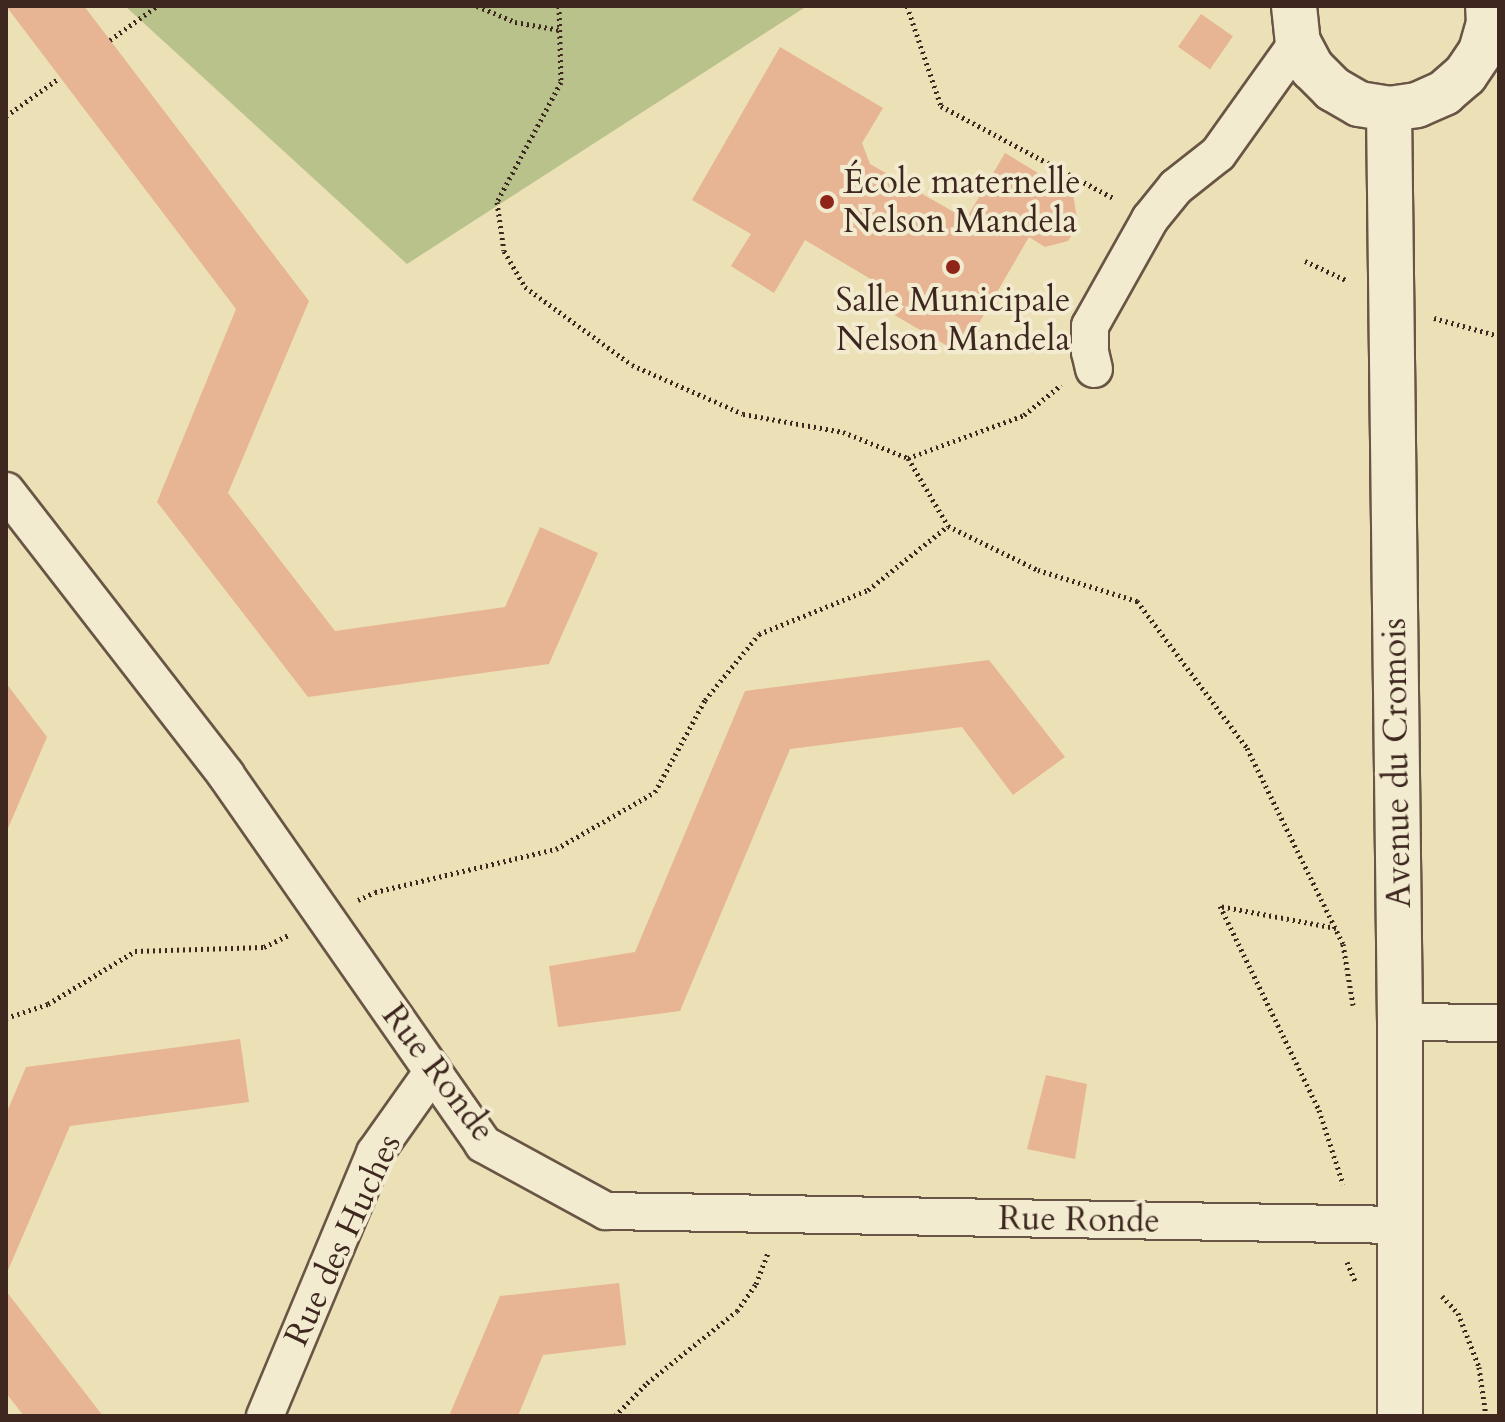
<!DOCTYPE html>
<meta charset="utf-8">
<style>
body{margin:0}
#map{position:relative;width:1505px;height:1422px;overflow:hidden;background:#ebe0b6;font-family:Cardo,serif}
div>[style]{position:absolute}
.green>*{inset:0;background:#bac28c}
.building>*{inset:0;background:#e7b593;transform-origin:0 0}
.path>*{height:5px;margin-top:-2.5px;transform-origin:0;background:repeating-linear-gradient(90deg,#3e271f 0 2px,transparent 0 6px)}
.roads{filter:drop-shadow(2px 0 #695545) drop-shadow(-2px 0 #695545) drop-shadow(0 2px #695545) drop-shadow(0 -2px #695545)}
.minor>*{height:36px;margin:-18px;padding:0 18px;transform-origin:18px;border-radius:18px;background:#f2ebd0}
.tertiary>*{height:44px;margin:-22px;padding:0 22px;transform-origin:22px;border-radius:22px;background:#f2ebd0}
.dots>*{width:22px;height:22px;translate:-50% -50%;box-sizing:border-box;border:4px solid #f2ebd0;border-radius:50%}
span{translate:-50% -50%;white-space:nowrap;text-align:center;line-height:1.15;-webkit-text-stroke:8px #f2ebd0;paint-order:stroke}
.poi-label{font-size:34px;color:#3e271f}
.left{translate:0 -50%;text-align:left}
.street-label{font-size:34px;color:#3e271f}
.frame{position:absolute;inset:0;border:8px solid #3e271f;pointer-events:none}
</style>
<div id="map">
<div class="green">
<div style="clip-path:polygon(125px 6px,807px 6px,407px 264px)"></div>
</div>
<div class="building">
<div style="clip-path:polygon(6px 6px,84px 6px,309px 301px,228px 493px,335px 631px,505px 607px,540px 527px,598px 553px,549px 664px,308px 697px,157px 502px,236px 309px)"></div>
<div style="left:1201px;top:14px;width:39px;height:40px;rotate:35deg"></div>
<div style="clip-path:polygon(780px 47px,883px 108px,862px 143px,870px 164px,966px 219px,1005px 153px,1073px 194px,1078px 225px,1068px 241px,1045px 247px,1029px 237px,961px 354px,874px 303px,884px 287px,805px 240px,774px 293px,731px 266px,751px 234px,692px 200px)"></div>
<div style="clip-path:polygon(989px 660px,1065px 757px,1013px 795px,962px 727px,790px 749px,680px 1011px,558px 1027px,549px 966px,635px 952px,745px 691px)"></div>
<div style="clip-path:polygon(6px 683px,47px 737px,6px 833px)"></div>
<div style="clip-path:polygon(240px 1039px,249px 1102px,70px 1126px,6px 1275px,6px 1114px,26px 1067px)"></div>
<div style="clip-path:polygon(1046px 1075px,1087px 1084px,1075px 1159px,1027px 1149px)"></div>
<div style="clip-path:polygon(619px 1283px,626px 1345px,543px 1355px,518px 1416px,449px 1416px,500px 1296px)"></div>
<div style="clip-path:polygon(6px 1291px,103px 1416px,24px 1416px,6px 1393px)"></div>
</div>
<div class="path">
<div style="left:477px;top:6px;width:41px;rotate:22.8deg"></div>
<div style="left:515px;top:22px;width:46px;rotate:10.1deg"></div>
<div style="left:559px;top:6px;width:76px;rotate:88.5deg"></div>
<div style="left:561px;top:82px;width:136px;rotate:118.1deg"></div>
<div style="left:497px;top:202px;width:49px;rotate:81.9deg"></div>
<div style="left:504px;top:251px;width:42px;rotate:59.7deg"></div>
<div style="left:525px;top:287px;width:132px;rotate:36.1deg"></div>
<div style="left:632px;top:365px;width:121px;rotate:23.8deg"></div>
<div style="left:743px;top:414px;width:102px;rotate:10.2deg"></div>
<div style="left:843px;top:432px;width:70px;rotate:21.8deg"></div>
<div style="left:908px;top:458px;width:79px;rotate:59.5deg"></div>
<div style="left:948px;top:526px;width:100px;rotate:26.1deg"></div>
<div style="left:1038px;top:570px;width:104px;rotate:17.4deg"></div>
<div style="left:1137px;top:601px;width:184px;rotate:53.2deg"></div>
<div style="left:1247px;top:748px;width:218px;rotate:63.9deg"></div>
<div style="left:1343px;top:944px;width:62px;rotate:80.7deg"></div>
<div style="left:907px;top:6px;width:106px;rotate:71.2deg"></div>
<div style="left:941px;top:106px;width:197px;rotate:28.1deg"></div>
<div style="left:110px;top:40px;width:58px;rotate:-35.9deg"></div>
<div style="left:6px;top:116px;width:65px;rotate:-35.6deg"></div>
<div style="left:1305px;top:261px;width:47px;rotate:24.9deg"></div>
<div style="left:1434px;top:318px;width:67px;rotate:15.5deg"></div>
<div style="left:908px;top:458px;width:124px;rotate:-20.3deg"></div>
<div style="left:1024px;top:415px;width:48px;rotate:-39deg"></div>
<div style="left:358px;top:900px;width:19px;rotate:-25deg"></div>
<div style="left:375px;top:892px;width:186px;rotate:-13.4deg"></div>
<div style="left:556px;top:849px;width:114px;rotate:-29.9deg"></div>
<div style="left:655px;top:792px;width:105px;rotate:-61.5deg"></div>
<div style="left:705px;top:700px;width:85px;rotate:-50.7deg"></div>
<div style="left:759px;top:634px;width:118px;rotate:-22deg"></div>
<div style="left:868px;top:590px;width:102px;rotate:-38.7deg"></div>
<div style="left:1336px;top:928px;width:118px;rotate:-169.3deg"></div>
<div style="left:1220px;top:906px;width:227px;rotate:64.1deg"></div>
<div style="left:1319px;top:1110px;width:78px;rotate:72deg"></div>
<div style="left:6px;top:1018px;width:44px;rotate:-18.4deg"></div>
<div style="left:48px;top:1004px;width:102px;rotate:-31.3deg"></div>
<div style="left:135px;top:951px;width:129px;rotate:-1.8deg"></div>
<div style="left:264px;top:947px;width:28px;rotate:-26deg"></div>
<div style="left:1347px;top:1262px;width:21px;rotate:67deg"></div>
<div style="left:1442px;top:1296px;width:23px;rotate:47deg"></div>
<div style="left:1458px;top:1313px;width:58px;rotate:68.7deg"></div>
<div style="left:1479px;top:1367px;width:49px;rotate:81.9deg"></div>
<div style="left:615px;top:1416px;width:46px;rotate:-45.9deg"></div>
<div style="left:647px;top:1383px;width:115px;rotate:-38.7deg"></div>
<div style="left:737px;top:1311px;width:33px;rotate:-55deg"></div>
<div style="left:756px;top:1284px;width:34px;rotate:-69deg"></div>
</div>
<div class="roads">
<div class="minor">
<div style="left:1094px;top:369px;width:17px;rotate:-103deg"></div>
<div style="left:1090px;top:352px;width:26px;rotate:-90deg"></div>
<div style="left:1090px;top:326px;width:123px;rotate:-60.7deg"></div>
<div style="left:1150px;top:219px;width:41px;rotate:-50.9deg"></div>
<div style="left:1176px;top:187px;width:53px;rotate:-38.2deg"></div>
<div style="left:1218px;top:154px;width:138px;rotate:-54.5deg"></div>
<div style="left:6px;top:491px;width:359px;rotate:52.2deg"></div>
<div style="left:226px;top:775px;width:450px;rotate:55.1deg"></div>
<div style="left:483px;top:1144px;width:140px;rotate:28.6deg"></div>
<div style="left:606px;top:1211px;width:792px;rotate:1.01deg"></div>
<div style="left:1400px;top:1022px;width:99px;rotate:0.6deg"></div>
<div style="left:265px;top:1416px;width:285px;rotate:-67.3deg"></div>
<div style="left:375px;top:1153px;width:100px;rotate:-54.7deg"></div>
</div>
<div class="tertiary">
<div style="left:1294px;top:6px;width:36px;rotate:84deg"></div>
<div style="left:1298px;top:42px;width:30px;rotate:62deg"></div>
<div style="left:1312px;top:68px;width:30px;rotate:45deg"></div>
<div style="left:1333px;top:89px;width:30px;rotate:30deg"></div>
<div style="left:1359px;top:104px;width:30px;rotate:9deg"></div>
<div style="left:1389px;top:109px;width:28px;rotate:-8deg"></div>
<div style="left:1417px;top:105px;width:30px;rotate:-24deg"></div>
<div style="left:1444px;top:93px;width:28px;rotate:-41deg"></div>
<div style="left:1465px;top:75px;width:29px;rotate:-56deg"></div>
<div style="left:1481px;top:51px;width:29px;rotate:-74deg"></div>
<div style="left:1489px;top:23px;width:17px;rotate:-93deg"></div>
<div style="left:1389px;top:109px;width:913px;rotate:89.31deg"></div>
<div style="left:1400px;top:1022px;width:394px;rotate:90deg"></div>
</div>
</div>
<div class="dots">
<div style="left:827px;top:202px;background:#8f2418"></div>
<div style="left:953px;top:267px;background:#8f2418"></div>
</div>
<div class="poi-label">
<span class="left" style="left:843px;top:202px">École maternelle<br>Nelson Mandela</span>
<span style="left:953px;top:320px">Salle Municipale<br>Nelson Mandela</span>
</div>
<div class="street-label">
<span style="left:1397px;top:763px;rotate:-91deg">Avenue du Cromois</span>
<span style="left:438px;top:1073px;rotate:53deg">Rue Ronde</span>
<span style="left:1079px;top:1220px;rotate:1deg">Rue Ronde</span>
<span style="left:343px;top:1240px;rotate:-65deg">Rue des Huches</span>
</div>
<div class="frame"></div>
</div>
